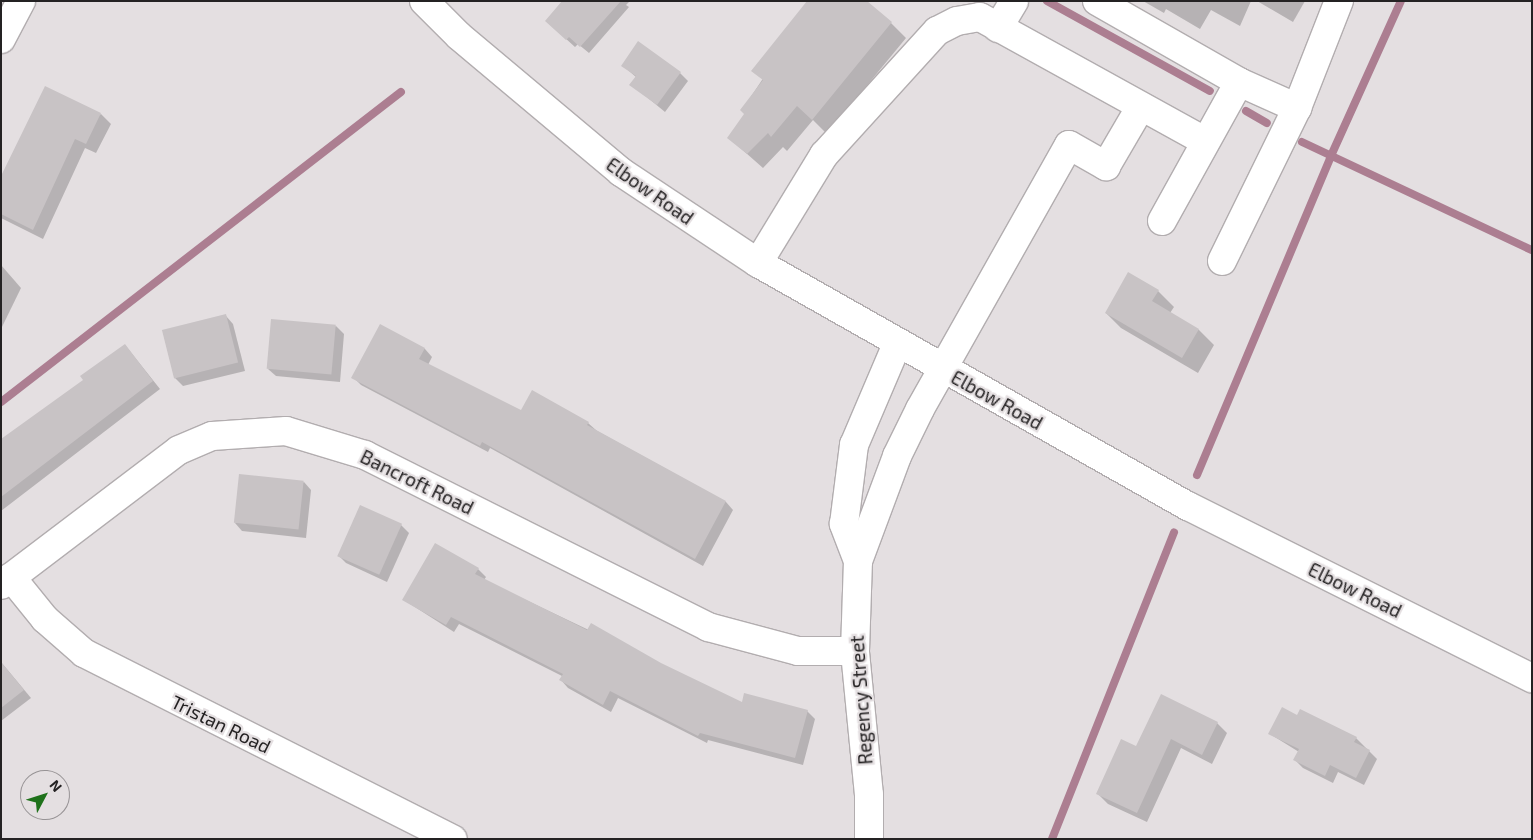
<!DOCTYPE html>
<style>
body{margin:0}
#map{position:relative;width:1533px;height:840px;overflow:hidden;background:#e4dfe1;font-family:"Exo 2",sans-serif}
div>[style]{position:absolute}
.shadow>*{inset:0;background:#0003}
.stream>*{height:8px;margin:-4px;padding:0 4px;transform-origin:4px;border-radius:4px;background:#ac7e91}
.building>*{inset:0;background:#c8c3c5;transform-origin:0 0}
.roads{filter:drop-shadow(1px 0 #b2adaf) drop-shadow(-1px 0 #b2adaf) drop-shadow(0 1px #b2adaf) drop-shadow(0 -1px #b2adaf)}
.minor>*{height:28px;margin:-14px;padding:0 14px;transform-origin:14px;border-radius:14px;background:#fff}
.major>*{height:28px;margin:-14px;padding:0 14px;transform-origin:14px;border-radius:14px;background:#fff}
span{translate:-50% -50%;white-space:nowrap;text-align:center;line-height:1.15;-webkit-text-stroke:4.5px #e4dfe1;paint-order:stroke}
.street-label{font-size:19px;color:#242223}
.frame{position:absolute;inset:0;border:2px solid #242223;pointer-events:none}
.north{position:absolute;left:20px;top:770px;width:50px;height:50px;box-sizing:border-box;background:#e4dfe1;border:1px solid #979395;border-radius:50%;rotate:50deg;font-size:14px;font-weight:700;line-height:20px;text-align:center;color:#242223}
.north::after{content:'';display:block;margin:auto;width:18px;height:22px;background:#1f721b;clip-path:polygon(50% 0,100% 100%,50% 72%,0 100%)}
</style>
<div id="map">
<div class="shadow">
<div style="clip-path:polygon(564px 1px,630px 1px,626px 5px,629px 7px,589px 53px,578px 44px,575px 47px,554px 28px)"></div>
<div style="clip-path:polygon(825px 1px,891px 23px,906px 38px,827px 134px,813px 120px,787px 151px,783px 147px,763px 168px,729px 138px,746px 114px,742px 110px,762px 80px)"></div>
<div style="clip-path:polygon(1143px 1px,1251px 1px,1240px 26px,1211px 10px,1200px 29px,1166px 9px,1164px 13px)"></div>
<div style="clip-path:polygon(1257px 1px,1305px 1px,1293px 22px)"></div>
<div style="clip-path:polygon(622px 65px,680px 73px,688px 81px,665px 112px,631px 84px,636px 77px)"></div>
<div style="clip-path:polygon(101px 114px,111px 124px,96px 153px,85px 148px,43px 239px,1px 218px,1px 179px)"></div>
<div style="clip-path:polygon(1px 265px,21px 288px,1px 329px)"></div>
<div style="clip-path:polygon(1129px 274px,1158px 291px,1174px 307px,1170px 313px,1199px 330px,1214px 345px,1198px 373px,1121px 328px,1106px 313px)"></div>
<div style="clip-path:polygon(226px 316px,233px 324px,245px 371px,183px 386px,175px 378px)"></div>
<div style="clip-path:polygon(336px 326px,344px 334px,340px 382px,276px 376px,268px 369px)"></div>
<div style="clip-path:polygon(380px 326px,425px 349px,432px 357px,428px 365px,521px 411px,588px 423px,597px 431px,726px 502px,733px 510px,703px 566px,490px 448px,488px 452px,361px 385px,353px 377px)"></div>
<div style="clip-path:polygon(125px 345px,160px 389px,1px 511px,1px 441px,85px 380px)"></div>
<div style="clip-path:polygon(304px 482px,311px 490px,306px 538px,242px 531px,235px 523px)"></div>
<div style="clip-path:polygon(401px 525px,409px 533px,387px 582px,346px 563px,338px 555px)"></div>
<div style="clip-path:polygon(478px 569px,486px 577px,484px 580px,742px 703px,807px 711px,815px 719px,803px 765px,708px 740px,707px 743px,618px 698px,611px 712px,568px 688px,561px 680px,562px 676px,459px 624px,454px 632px,404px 600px)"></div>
<div style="clip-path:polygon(1px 662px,31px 698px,1px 721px)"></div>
<div style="clip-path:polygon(1298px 716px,1356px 738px,1377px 759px,1364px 785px,1338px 772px,1333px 783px,1303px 768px,1295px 760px,1299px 752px,1270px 734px)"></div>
<div style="clip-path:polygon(1217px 723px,1227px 733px,1212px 764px,1181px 748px,1147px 822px,1108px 804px,1098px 794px,1136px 747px)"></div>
</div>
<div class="stream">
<div style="left:1047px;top:1px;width:186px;rotate:28.9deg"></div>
<div style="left:1246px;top:111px;width:24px;rotate:30deg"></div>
<div style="left:1302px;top:142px;width:254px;rotate:25.2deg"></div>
<div style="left:1px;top:402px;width:506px;rotate:-37.78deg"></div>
<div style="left:1197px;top:475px;width:344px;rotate:-67.2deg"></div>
<div style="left:1330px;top:158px;width:172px;rotate:-65.7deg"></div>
<div style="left:1052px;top:839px;width:330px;rotate:-68.3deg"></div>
</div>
<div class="building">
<div style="clip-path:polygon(562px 1px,621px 1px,580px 47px,569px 37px,566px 40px,545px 21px)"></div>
<div style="clip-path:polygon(807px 1px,867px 1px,892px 22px,812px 120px,797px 106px,771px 137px,768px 133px,747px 154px,727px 138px,744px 114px,740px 110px,763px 80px,751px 71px)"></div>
<div style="clip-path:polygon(638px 41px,681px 72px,657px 105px,629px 85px,636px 76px,621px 66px)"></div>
<div style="clip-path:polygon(45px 86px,101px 113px,86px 144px,75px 139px,33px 230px,1px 214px,1px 176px)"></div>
<div style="clip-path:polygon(1128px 272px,1159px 290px,1152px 301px,1199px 329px,1182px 358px,1105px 313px)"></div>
<div style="left:226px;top:314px;width:50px;height:66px;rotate:76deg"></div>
<div style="left:271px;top:319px;width:65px;height:50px;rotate:5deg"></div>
<div style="clip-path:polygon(380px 324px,425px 348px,419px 359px,521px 410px,532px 390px,589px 422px,587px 425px,726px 501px,695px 559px,482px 442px,480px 446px,351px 378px)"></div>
<div style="clip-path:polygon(125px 344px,153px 381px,1px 497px,1px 439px,83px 380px,80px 376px)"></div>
<div style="left:239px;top:474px;width:65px;height:49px;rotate:6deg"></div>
<div style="left:360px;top:505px;width:46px;height:56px;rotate:24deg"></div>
<div style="clip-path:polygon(435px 543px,479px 568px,475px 574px,587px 630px,591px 623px,661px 663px,742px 702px,744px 693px,808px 710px,795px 758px,700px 733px,698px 736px,610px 691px,603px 705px,559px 680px,563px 674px,451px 617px,446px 625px,402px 600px)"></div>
<div style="clip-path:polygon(1px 662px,24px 690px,1px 708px)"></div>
<div style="clip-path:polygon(1161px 694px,1218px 722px,1202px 755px,1171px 739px,1137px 813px,1096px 794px,1121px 739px,1136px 746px)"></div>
<div style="clip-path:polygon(1282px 707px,1297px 715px,1300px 709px,1357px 737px,1354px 742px,1370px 750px,1356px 778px,1330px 765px,1325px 776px,1293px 760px,1299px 749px,1268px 734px)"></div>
</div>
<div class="roads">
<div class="minor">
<div style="left:1097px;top:1px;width:163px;rotate:29.7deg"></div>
<div style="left:1239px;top:82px;width:64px;rotate:24.1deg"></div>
<div style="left:998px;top:28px;width:31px;rotate:-59deg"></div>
<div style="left:1px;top:39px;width:43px;rotate:-62.2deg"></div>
<div style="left:1162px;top:221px;width:159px;rotate:-61deg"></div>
<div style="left:1222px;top:261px;width:170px;rotate:-63.9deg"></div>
<div style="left:1297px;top:108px;width:115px;rotate:-68.6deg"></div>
<div style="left:758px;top:263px;width:127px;rotate:-58.6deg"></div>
<div style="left:824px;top:155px;width:168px;rotate:-47.7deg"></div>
<div style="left:937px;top:31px;width:22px;rotate:-27deg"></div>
<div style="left:957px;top:21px;width:23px;rotate:-10deg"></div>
<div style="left:980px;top:17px;width:257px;rotate:28.9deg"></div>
<div style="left:858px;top:561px;width:40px;rotate:-111deg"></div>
<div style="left:844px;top:524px;width:80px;rotate:-82.8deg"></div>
<div style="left:854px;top:445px;width:110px;rotate:-66.9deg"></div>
<div style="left:11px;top:577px;width:54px;rotate:51deg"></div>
<div style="left:45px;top:619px;width:52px;rotate:41.1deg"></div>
<div style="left:84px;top:653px;width:413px;rotate:26.8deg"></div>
<div style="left:1px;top:585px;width:223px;rotate:-37.2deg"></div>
<div style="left:179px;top:450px;width:36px;rotate:-23deg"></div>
<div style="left:212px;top:436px;width:74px;rotate:-3.9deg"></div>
<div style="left:286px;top:431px;width:83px;rotate:16.9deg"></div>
<div style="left:365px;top:455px;width:384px;rotate:26.6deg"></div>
<div style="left:708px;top:627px;width:93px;rotate:14.9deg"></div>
<div style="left:798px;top:651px;width:57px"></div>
<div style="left:869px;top:839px;width:44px;rotate:-90deg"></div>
<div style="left:869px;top:795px;width:145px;rotate:-95.6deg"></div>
<div style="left:855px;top:651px;width:90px;rotate:-88.1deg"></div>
<div style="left:858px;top:561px;width:112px;rotate:-69.6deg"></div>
<div style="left:897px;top:456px;width:52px;rotate:-63.9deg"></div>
<div style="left:920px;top:409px;width:303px;rotate:-60.6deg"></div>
<div style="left:1069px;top:145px;width:43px;rotate:29.6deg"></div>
<div style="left:1106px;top:166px;width:69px;rotate:-59.7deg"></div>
</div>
<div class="major">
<div style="left:424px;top:1px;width:49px;rotate:45deg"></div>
<div style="left:459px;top:36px;width:212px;rotate:40deg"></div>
<div style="left:621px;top:172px;width:164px;rotate:33.6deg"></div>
<div style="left:758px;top:263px;width:494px;rotate:29.5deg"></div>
<div style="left:1188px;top:506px;width:385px;rotate:26.6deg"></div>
</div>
</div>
<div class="street-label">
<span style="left:650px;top:191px;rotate:35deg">Elbow Road</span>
<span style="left:997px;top:400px;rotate:29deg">Elbow Road</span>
<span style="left:417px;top:482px;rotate:26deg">Bancroft Road</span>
<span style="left:1355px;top:590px;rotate:26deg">Elbow Road</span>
<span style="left:861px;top:700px;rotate:-94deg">Regency Street</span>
<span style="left:221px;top:724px;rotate:26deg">Tristan Road</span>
</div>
<div class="frame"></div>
<div class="north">N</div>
</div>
